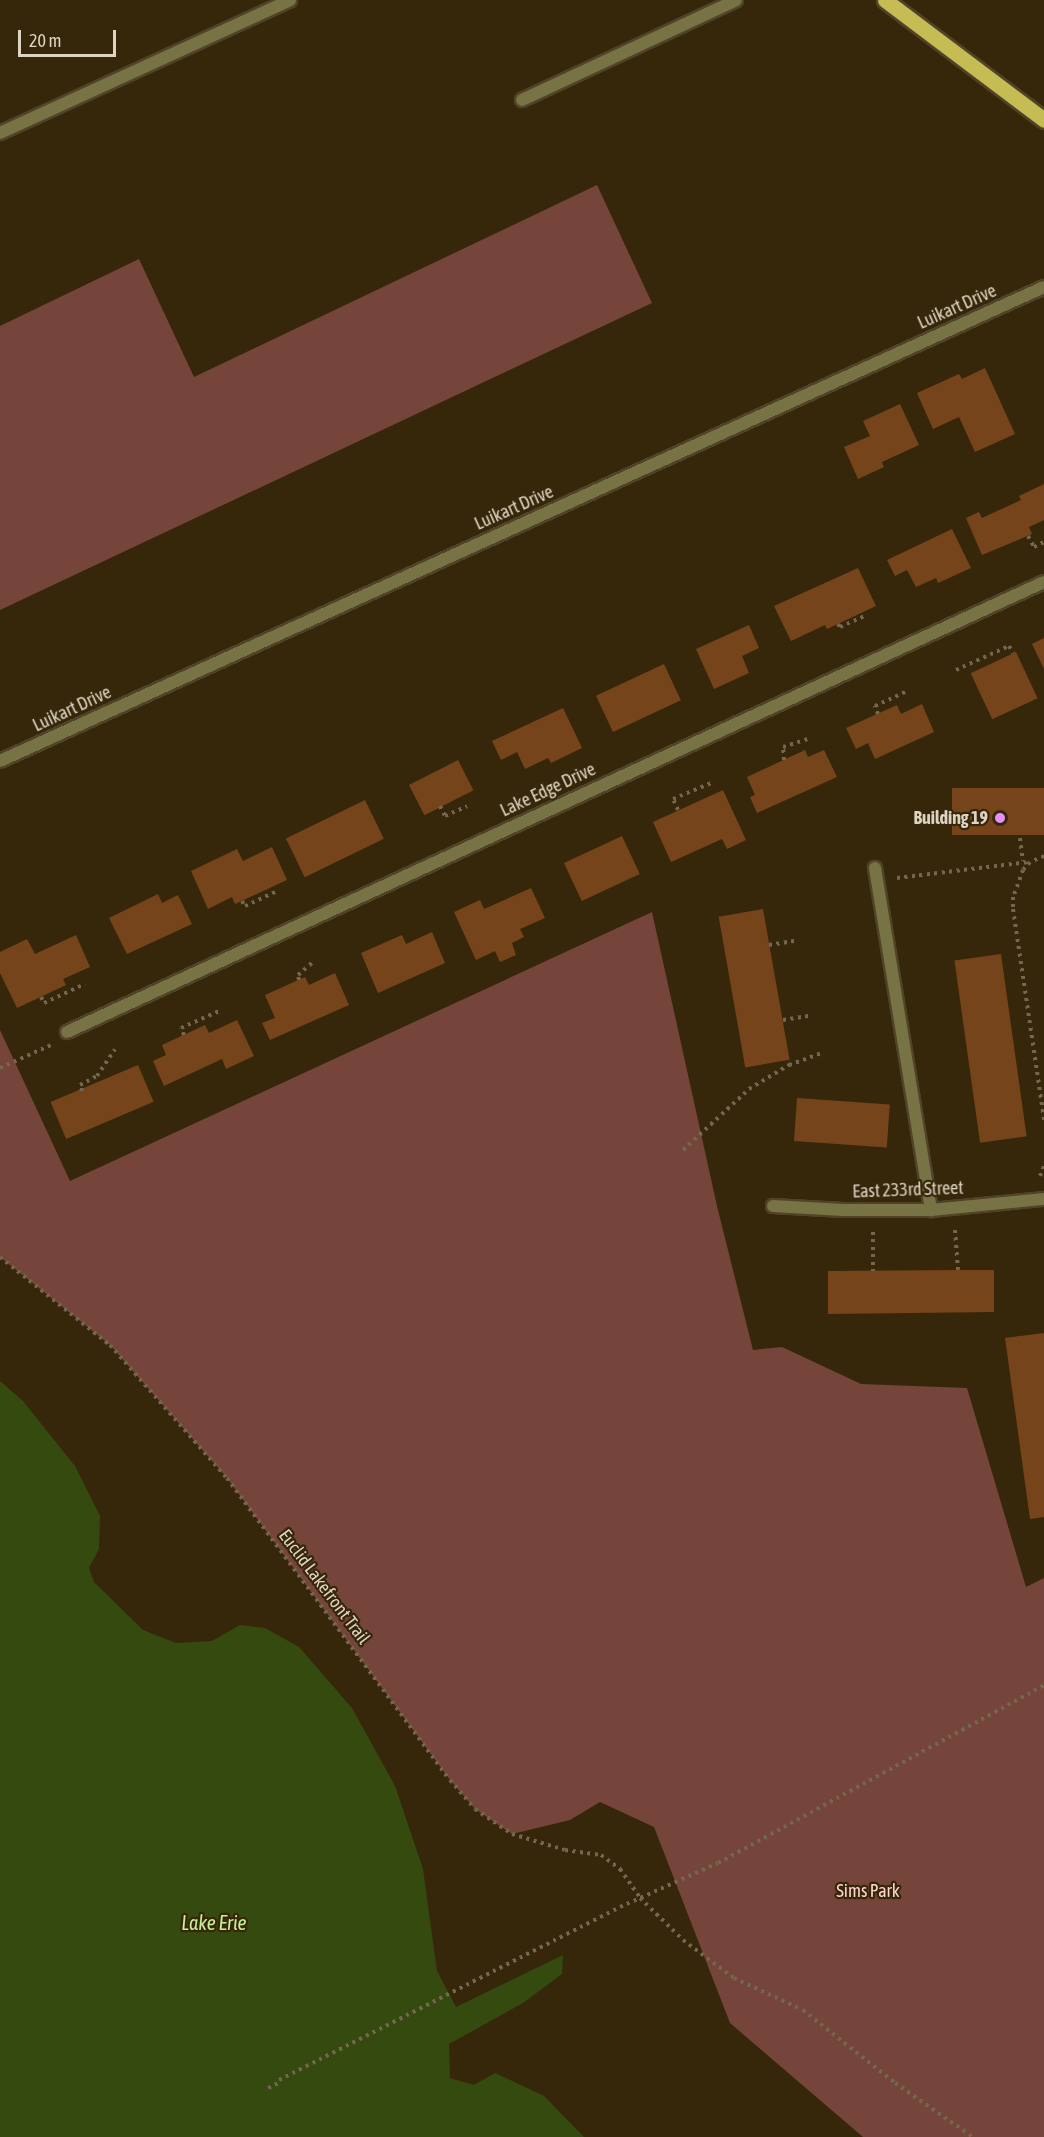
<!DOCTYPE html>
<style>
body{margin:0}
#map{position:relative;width:1044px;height:2137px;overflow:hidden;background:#36270a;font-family:"Asap Condensed",sans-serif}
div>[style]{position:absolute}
.green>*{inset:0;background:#75443a}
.water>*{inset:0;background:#354a0f}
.building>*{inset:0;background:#76441b;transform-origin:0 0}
.path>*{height:4px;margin-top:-2px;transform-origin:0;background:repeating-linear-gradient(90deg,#74674f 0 3px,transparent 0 7.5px)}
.roads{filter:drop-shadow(2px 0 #514328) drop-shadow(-2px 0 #514328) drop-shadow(0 2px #514328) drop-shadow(0 -2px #514328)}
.street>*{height:12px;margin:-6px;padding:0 6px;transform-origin:6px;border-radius:6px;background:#777344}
.primary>*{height:15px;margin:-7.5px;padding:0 7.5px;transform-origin:7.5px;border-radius:7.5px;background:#c6bc54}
.dots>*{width:16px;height:16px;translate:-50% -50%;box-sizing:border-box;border:3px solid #36270a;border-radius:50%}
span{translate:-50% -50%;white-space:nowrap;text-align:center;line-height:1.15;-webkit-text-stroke:4.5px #36270a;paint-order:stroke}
.street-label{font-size:18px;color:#ded4c4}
.poi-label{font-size:18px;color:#ded4c4;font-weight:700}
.right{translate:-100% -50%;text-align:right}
.park-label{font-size:18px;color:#ffd6ce}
.water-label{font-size:20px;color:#c8ee98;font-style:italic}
.scale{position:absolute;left:18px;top:30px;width:98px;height:27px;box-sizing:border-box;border:3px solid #ded4c4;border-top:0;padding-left:8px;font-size:18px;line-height:21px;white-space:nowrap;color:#ded4c4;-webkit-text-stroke:4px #36270a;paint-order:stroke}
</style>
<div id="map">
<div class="green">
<div style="clip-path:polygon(597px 185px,652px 303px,0 610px,0 326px,139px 259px,194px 377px)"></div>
<div style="clip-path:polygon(652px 912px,717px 1206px,753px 1350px,782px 1347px,861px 1384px,967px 1388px,1026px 1587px,1044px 1578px,1044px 2137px,863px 2137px,730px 2023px,654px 1827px,600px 1802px,570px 1820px,512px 1834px,475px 1809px,450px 1780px,227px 1478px,110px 1345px,0 1257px,0 1030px,70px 1181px)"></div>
</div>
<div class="water">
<div style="clip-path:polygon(0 1381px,23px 1401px,75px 1466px,100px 1516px,99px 1549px,89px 1568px,94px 1582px,143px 1630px,176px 1643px,212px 1641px,240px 1625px,265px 1628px,299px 1647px,352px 1708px,395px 1786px,423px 1869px,437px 1971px,456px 2007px,563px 1955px,562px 1974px,523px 2003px,449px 2044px,450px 2078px,474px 2085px,495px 2073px,544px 2096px,584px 2137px,0 2137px)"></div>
</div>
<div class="building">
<div style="clip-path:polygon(985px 368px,1015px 434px,975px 452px,959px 417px,933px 429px,917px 393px,959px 374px,962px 379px)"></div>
<div style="clip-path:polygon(900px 404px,919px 445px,882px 462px,884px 467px,858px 479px,844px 447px,870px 436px,863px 421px)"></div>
<div style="clip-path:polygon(1044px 484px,1044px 520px,1029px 527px,1032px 534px,982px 555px,966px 518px,979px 512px,982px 518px,1021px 500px,1019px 496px)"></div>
<div style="clip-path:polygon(952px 529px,971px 568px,938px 583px,936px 578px,916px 587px,907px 570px,895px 576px,887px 560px)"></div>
<div style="clip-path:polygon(858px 568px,876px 606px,827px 629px,825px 625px,791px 641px,774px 606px)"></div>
<div style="clip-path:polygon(749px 625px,759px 648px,742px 656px,749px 673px,714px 689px,696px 649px)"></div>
<div style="clip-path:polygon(1044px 638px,1044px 669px,1032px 644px)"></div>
<div style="left:1016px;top:652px;width:51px;height:50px;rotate:65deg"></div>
<div style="left:664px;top:664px;width:40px;height:75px;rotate:65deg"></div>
<div style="clip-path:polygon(922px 704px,934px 732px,875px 759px,868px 743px,856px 749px,846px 728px,897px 705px,901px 714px)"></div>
<div style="clip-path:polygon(563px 708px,582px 748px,551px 763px,548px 758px,525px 769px,517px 752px,501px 760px,492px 741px)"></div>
<div style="clip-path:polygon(805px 750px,808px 757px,824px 750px,837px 777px,757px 813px,750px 797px,755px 795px,747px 777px)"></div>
<div style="left:458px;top:760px;width:34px;height:55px;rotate:63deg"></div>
<div style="left:1044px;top:788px;width:47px;height:92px;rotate:90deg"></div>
<div style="clip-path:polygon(723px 790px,746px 840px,727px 849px,722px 839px,671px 862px,653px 822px)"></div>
<div style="left:365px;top:800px;width:43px;height:88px;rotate:64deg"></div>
<div style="left:622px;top:836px;width:42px;height:64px;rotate:65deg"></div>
<div style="clip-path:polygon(272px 847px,287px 880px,235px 904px,232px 897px,208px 909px,191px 871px,237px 849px,243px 861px)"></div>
<div style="clip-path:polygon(531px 888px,545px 918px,520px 929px,524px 937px,512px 943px,516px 955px,500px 962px,495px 951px,476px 960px,454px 912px,480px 900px,484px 909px)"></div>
<div style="clip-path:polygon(158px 894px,162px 903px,178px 895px,192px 924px,127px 954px,109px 918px)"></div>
<div style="left:763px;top:909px;width:153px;height:45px;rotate:80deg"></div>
<div style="clip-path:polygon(432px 932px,445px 963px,378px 993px,361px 953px,402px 935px,406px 944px)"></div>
<div style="clip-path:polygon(76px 935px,90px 967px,63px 979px,66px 985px,17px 1008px,0 973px,0 952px,27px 939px,35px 954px)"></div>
<div style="left:1001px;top:954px;width:184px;height:47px;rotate:82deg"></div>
<div style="clip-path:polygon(335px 973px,349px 1005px,270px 1040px,262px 1023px,275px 1018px,265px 995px,305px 977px,309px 985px)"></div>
<div style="clip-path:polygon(237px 1020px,254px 1056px,226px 1069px,222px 1059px,164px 1086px,153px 1061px,166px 1055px,162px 1045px,205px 1025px,209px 1033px)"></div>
<div style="left:138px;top:1065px;width:40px;height:95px;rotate:67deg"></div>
<div style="left:797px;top:1098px;width:93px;height:43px;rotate:4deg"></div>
<div style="clip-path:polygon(958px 1270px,994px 1270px,994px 1312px,828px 1314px,828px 1271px)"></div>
<div style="clip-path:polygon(1044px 1333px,1044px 1517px,1030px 1519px,1005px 1338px)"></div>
</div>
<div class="path">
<div style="left:1028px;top:536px;width:13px;rotate:61deg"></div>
<div style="left:1034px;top:547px;width:11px;rotate:-27deg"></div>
<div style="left:838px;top:624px;width:4px;rotate:56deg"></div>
<div style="left:840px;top:627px;width:30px;rotate:-24deg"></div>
<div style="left:956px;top:670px;width:58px;rotate:-24.4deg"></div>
<div style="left:1009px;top:646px;width:8px;rotate:60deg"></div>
<div style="left:878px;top:714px;width:9px;rotate:-111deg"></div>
<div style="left:875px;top:706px;width:35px;rotate:-25deg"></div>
<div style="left:784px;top:760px;width:13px;rotate:-94deg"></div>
<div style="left:783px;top:747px;width:28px;rotate:-18deg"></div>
<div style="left:440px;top:806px;width:11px;rotate:63deg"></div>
<div style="left:445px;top:816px;width:24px;rotate:-24deg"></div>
<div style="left:678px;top:810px;width:12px;rotate:-114deg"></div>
<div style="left:673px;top:799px;width:41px;rotate:-22.8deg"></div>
<div style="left:1020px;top:838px;width:23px;rotate:83deg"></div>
<div style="left:1044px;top:856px;width:15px;rotate:157deg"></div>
<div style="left:1030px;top:862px;width:11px;rotate:131deg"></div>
<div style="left:1023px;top:870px;width:29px;rotate:110deg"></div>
<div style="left:1013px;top:897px;width:12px;rotate:90deg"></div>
<div style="left:1013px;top:909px;width:213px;rotate:81.6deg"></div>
<div style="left:897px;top:878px;width:133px;rotate:-6.9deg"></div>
<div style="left:242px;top:901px;width:6px;rotate:59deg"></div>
<div style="left:245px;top:906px;width:35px;rotate:-25deg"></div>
<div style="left:769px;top:945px;width:30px;rotate:-9deg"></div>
<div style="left:299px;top:980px;width:5px;rotate:-101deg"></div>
<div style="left:298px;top:975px;width:21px;rotate:-41deg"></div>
<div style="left:41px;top:997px;width:7px;rotate:63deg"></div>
<div style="left:44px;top:1003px;width:45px;rotate:-24.9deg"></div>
<div style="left:783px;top:1020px;width:30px;rotate:-9deg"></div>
<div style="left:184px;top:1035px;width:8px;rotate:-113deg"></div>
<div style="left:181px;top:1028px;width:42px;rotate:-24.1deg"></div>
<div style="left:0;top:1068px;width:56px;rotate:-24.3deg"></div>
<div style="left:82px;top:1091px;width:6px;rotate:-108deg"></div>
<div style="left:80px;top:1085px;width:19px;rotate:-28deg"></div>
<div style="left:97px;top:1076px;width:32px;rotate:-56deg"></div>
<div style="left:683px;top:1150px;width:90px;rotate:-42.7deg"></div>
<div style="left:749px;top:1089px;width:47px;rotate:-31deg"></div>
<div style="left:789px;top:1065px;width:33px;rotate:-20deg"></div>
<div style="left:1040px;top:1176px;width:11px;rotate:-68deg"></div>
<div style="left:955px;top:1230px;width:40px;rotate:85.7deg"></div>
<div style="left:873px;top:1232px;width:39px;rotate:90deg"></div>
<div style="left:0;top:1257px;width:141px;rotate:38.7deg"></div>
<div style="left:110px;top:1345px;width:177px;rotate:48.7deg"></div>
<div style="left:227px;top:1478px;width:375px;rotate:53.6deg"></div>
<div style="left:450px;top:1780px;width:38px;rotate:49deg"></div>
<div style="left:475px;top:1809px;width:45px;rotate:34deg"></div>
<div style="left:512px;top:1834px;width:55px;rotate:16.8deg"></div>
<div style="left:565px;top:1850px;width:36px;rotate:8deg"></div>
<div style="left:601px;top:1855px;width:24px;rotate:36deg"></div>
<div style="left:620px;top:1869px;width:35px;rotate:55deg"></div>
<div style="left:640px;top:1898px;width:60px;rotate:44.3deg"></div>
<div style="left:683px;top:1940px;width:64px;rotate:36.7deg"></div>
<div style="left:734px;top:1978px;width:76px;rotate:24.9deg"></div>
<div style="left:803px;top:2010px;width:117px;rotate:38.4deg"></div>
<div style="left:895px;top:2083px;width:95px;rotate:34.7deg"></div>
<div style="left:279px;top:2080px;width:382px;rotate:-26.9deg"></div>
<div style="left:620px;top:1907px;width:107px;rotate:-24.2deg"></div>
<div style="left:718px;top:1863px;width:371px;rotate:-28.6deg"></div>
<div style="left:268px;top:2088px;width:14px;rotate:-25deg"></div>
</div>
<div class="roads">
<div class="street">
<div style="left:522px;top:100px;width:236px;rotate:-25deg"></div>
<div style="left:0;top:133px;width:319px;rotate:-24.6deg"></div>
<div style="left:0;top:761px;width:1147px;rotate:-24.42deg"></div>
<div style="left:875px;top:868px;width:347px;rotate:80.7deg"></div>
<div style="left:67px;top:1032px;width:1076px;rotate:-24.73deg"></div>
<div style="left:773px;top:1206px;width:70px;rotate:3.3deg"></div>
<div style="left:843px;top:1210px;width:88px"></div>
<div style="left:931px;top:1210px;width:114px;rotate:-5.6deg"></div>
</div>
<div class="primary">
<div style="left:885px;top:0;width:199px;rotate:37deg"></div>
</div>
</div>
<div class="dots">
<div style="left:1000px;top:818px;background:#ea8dfd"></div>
</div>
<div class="street-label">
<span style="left:957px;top:307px;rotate:-24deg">Luikart Drive</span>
<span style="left:514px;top:508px;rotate:-24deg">Luikart Drive</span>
<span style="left:72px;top:709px;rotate:-25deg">Luikart Drive</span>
<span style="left:548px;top:790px;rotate:-25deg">Lake Edge Drive</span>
<span style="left:908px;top:1190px;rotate:-2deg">East 233rd Street</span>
<span style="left:324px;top:1587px;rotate:53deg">Euclid Lakefront Trail</span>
</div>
<div class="poi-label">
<span class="right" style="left:988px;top:818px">Building 19</span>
</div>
<div class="park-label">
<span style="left:868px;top:1891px">Sims Park</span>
</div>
<div class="water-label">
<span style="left:214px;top:1922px">Lake Erie</span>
</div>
<div class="scale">20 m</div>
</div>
